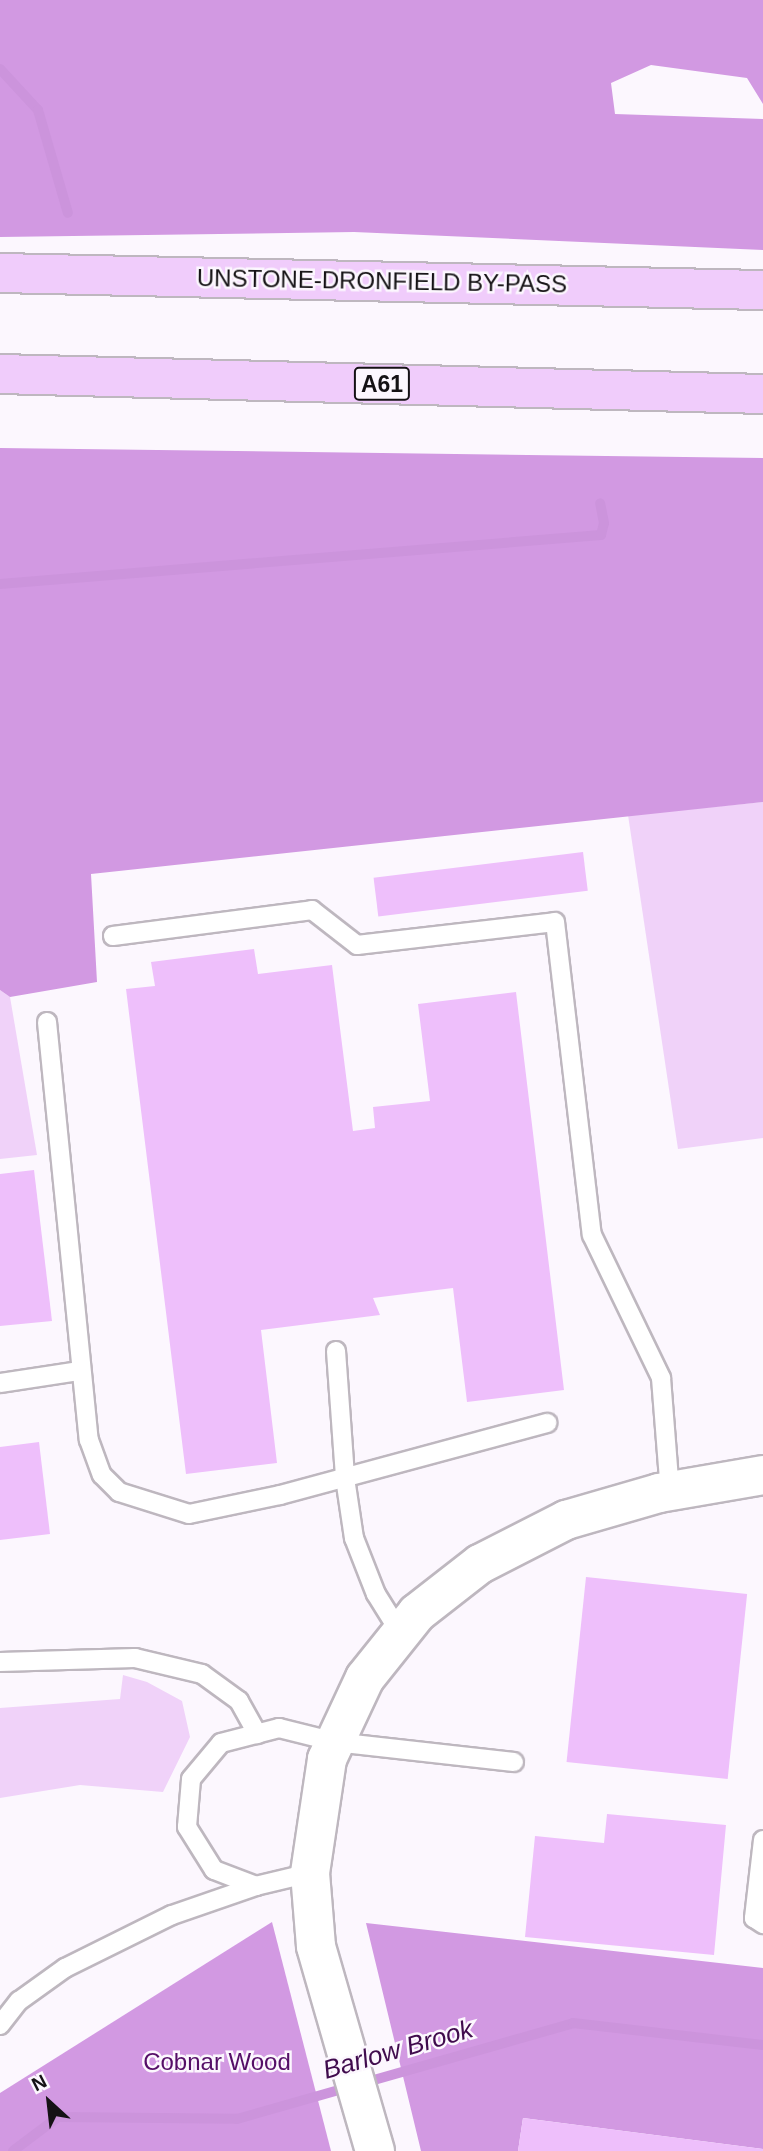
<!DOCTYPE html>
<style>
body{margin:0}
#map{position:relative;width:763px;height:2151px;overflow:hidden;background:#fcf7fe;font-family:Helvetica,sans-serif}
div>[style]{position:absolute}
.green>*{inset:0;background:#f0d2f9}
.forest>*{inset:0;background:#d299e2}
.stream>*{height:10px;margin:-5px;padding:0 5px;transform-origin:5px;border-radius:5px;background:#cc94dc}
.building>*{inset:0;background:#eebffb;transform-origin:0 0}
.roads{filter:drop-shadow(2px 0 #beb7bf) drop-shadow(-2px 0 #beb7bf) drop-shadow(0 2px #beb7bf) drop-shadow(0 -2px #beb7bf)}
.service>*{height:18px;margin:-9px;padding:0 9px;transform-origin:9px;border-radius:9px;background:#fff}
.tertiary>*{height:38px;margin:-19px;padding:0 19px;transform-origin:19px;border-radius:19px;background:#fff}
.trunk>*{height:38px;margin:-19px;padding:0 19px;transform-origin:19px;border-radius:19px;background:#f0ccfb}
span{translate:-50% -50%;white-space:nowrap;text-align:center;line-height:1.15;-webkit-text-stroke:5px #fcf7fe;paint-order:stroke}
.shield-label span{padding:2px 5px;background:#fcf7fe;border:2px solid;border-radius:5px;-webkit-text-stroke-width:0}
.shield-label{font-size:23px;color:#151215;font-weight:700}
.street-label{font-size:24px;color:#151215}
.park-label{font-size:24px;color:#550e67}
.water-label{font-size:26px;color:#400b4d;font-style:italic}
.north{position:absolute;left:14px;top:2067px;width:70px;height:70px;-webkit-text-stroke:5px #fcf7fe;paint-order:stroke;rotate:333deg;font-size:19px;font-weight:700;line-height:28px;text-align:center;color:#151215}
.north::after{content:'';display:block;margin:auto;width:24px;height:32px;background:#151215;clip-path:polygon(50% 0,100% 100%,50% 72%,0 100%)}
</style>
<div id="map">
<div class="green">
<div style="clip-path:polygon(763px 802px,763px 1138px,678px 1149px,628px 815px)"></div>
<div style="clip-path:polygon(0 990px,10px 997px,37px 1155px,0 1159px)"></div>
<div style="clip-path:polygon(123px 1675px,147px 1682px,182px 1701px,190px 1737px,163px 1792px,80px 1785px,0 1798px,0 1708px,120px 1699px)"></div>
</div>
<div class="forest">
<div style="clip-path:polygon(0 0,763px 0,763px 104px,747px 78px,651px 65px,611px 83px,615px 114px,763px 119px,763px 250px,354px 232px,0 237px)"></div>
<div style="clip-path:polygon(0 448px,763px 458px,763px 802px,91px 874px,97px 982px,10px 997px,0 990px)"></div>
<div style="clip-path:polygon(272px 1922px,331px 2151px,0 2151px,0 2093px)"></div>
<div style="clip-path:polygon(366px 1923px,763px 1968px,763px 2149px,523px 2118px,518px 2151px,421px 2151px)"></div>
</div>
<div class="stream">
<div style="left:0;top:69px;width:56px;rotate:47.2deg"></div>
<div style="left:38px;top:110px;width:107px;rotate:73.8deg"></div>
<div style="left:0;top:584px;width:603px;rotate:-4.66deg"></div>
<div style="left:601px;top:535px;width:12px;rotate:-76deg"></div>
<div style="left:604px;top:523px;width:20px;rotate:-101deg"></div>
<div style="left:13px;top:2151px;width:56px;rotate:-37.1deg"></div>
<div style="left:58px;top:2117px;width:179px;rotate:0.6deg"></div>
<div style="left:237px;top:2119px;width:349px;rotate:-15.9deg"></div>
<div style="left:573px;top:2023px;width:191px;rotate:6.6deg"></div>
</div>
<div class="building">
<div style="left:583px;top:852px;width:39px;height:211px;rotate:83deg"></div>
<div style="clip-path:polygon(254px 949px,258px 974px,332px 965px,353px 1131px,375px 1128px,373px 1107px,430px 1101px,418px 1004px,516px 992px,564px 1390px,467px 1402px,453px 1288px,373px 1298px,380px 1315px,261px 1330px,277px 1463px,186px 1474px,126px 989px,155px 986px,151px 962px)"></div>
<div style="clip-path:polygon(34px 1170px,52px 1321px,0 1326px,0 1174px)"></div>
<div style="clip-path:polygon(39px 1442px,50px 1534px,0 1540px,0 1447px)"></div>
<div style="left:586px;top:1577px;width:162px;height:186px;rotate:6deg"></div>
<div style="clip-path:polygon(607px 1814px,726px 1825px,714px 1955px,525px 1937px,535px 1836px,604px 1843px)"></div>
<div style="clip-path:polygon(523px 2118px,763px 2149px,763px 2151px,518px 2151px)"></div>
</div>
<div class="roads">
<div class="service">
<div style="left:113px;top:936px;width:201px;rotate:-7.4deg"></div>
<div style="left:312px;top:910px;width:57px;rotate:37.9deg"></div>
<div style="left:357px;top:945px;width:199px;rotate:-6.6deg"></div>
<div style="left:555px;top:922px;width:315px;rotate:83.3deg"></div>
<div style="left:592px;top:1235px;width:159px;rotate:64.2deg"></div>
<div style="left:661px;top:1378px;width:114px;rotate:85.5deg"></div>
<div style="left:47px;top:1022px;width:420px;rotate:84.3deg"></div>
<div style="left:89px;top:1440px;width:37px;rotate:70deg"></div>
<div style="left:102px;top:1475px;width:24px;rotate:45deg"></div>
<div style="left:119px;top:1492px;width:73px;rotate:17.4deg"></div>
<div style="left:189px;top:1514px;width:93px;rotate:-11.8deg"></div>
<div style="left:280px;top:1495px;width:277px;rotate:-15.1deg"></div>
<div style="left:336px;top:1351px;width:127px;rotate:85.9deg"></div>
<div style="left:345px;top:1478px;width:61px;rotate:81.5deg"></div>
<div style="left:354px;top:1538px;width:60px;rotate:68.6deg"></div>
<div style="left:376px;top:1594px;width:47px;rotate:58deg"></div>
<div style="left:0;top:1383px;width:80px;rotate:-8.6deg"></div>
<div style="left:0;top:1662px;width:135px;rotate:-1.7deg"></div>
<div style="left:135px;top:1658px;width:69px;rotate:13.4deg"></div>
<div style="left:202px;top:1674px;width:46px;rotate:36.1deg"></div>
<div style="left:239px;top:1701px;width:38px;rotate:61deg"></div>
<div style="left:763px;top:1840px;width:79px;rotate:96.6deg"></div>
<div style="left:754px;top:1918px;width:11px;rotate:34deg"></div>
<div style="left:310px;top:1873px;width:56px;rotate:166.5deg"></div>
<div style="left:256px;top:1886px;width:45px;rotate:-159.1deg"></div>
<div style="left:214px;top:1870px;width:51px;rotate:-122.1deg"></div>
<div style="left:187px;top:1827px;width:48px;rotate:-85.2deg"></div>
<div style="left:191px;top:1779px;width:47px;rotate:-50.2deg"></div>
<div style="left:221px;top:1743px;width:60px;rotate:-14.5deg"></div>
<div style="left:279px;top:1728px;width:58px;rotate:14deg"></div>
<div style="left:335px;top:1742px;width:180px;rotate:6.4deg"></div>
<div style="left:0;top:2025px;width:31px;rotate:-52deg"></div>
<div style="left:19px;top:2001px;width:57px;rotate:-35.7deg"></div>
<div style="left:65px;top:1968px;width:119px;rotate:-26.4deg"></div>
<div style="left:172px;top:1915px;width:89px;rotate:-19deg"></div>
</div>
<div class="tertiary">
<div style="left:375px;top:2151px;width:213px;rotate:-106.1deg"></div>
<div style="left:316px;top:1946px;width:73px;rotate:-94.7deg"></div>
<div style="left:310px;top:1873px;width:115px;rotate:-81.5deg"></div>
<div style="left:327px;top:1759px;width:89px;rotate:-64.9deg"></div>
<div style="left:365px;top:1678px;width:83px;rotate:-51.3deg"></div>
<div style="left:417px;top:1613px;width:80px;rotate:-37.9deg"></div>
<div style="left:480px;top:1564px;width:97px;rotate:-27.1deg"></div>
<div style="left:566px;top:1520px;width:97px;rotate:-16.2deg"></div>
<div style="left:659px;top:1493px;width:106px;rotate:-9.8deg"></div>
</div>
<div class="trunk">
<div style="left:0;top:273px;width:763px;rotate:1.28deg"></div>
<div style="left:0;top:374px;width:763px;rotate:1.5deg"></div>
</div>
</div>
<div class="shield-label">
<span style="left:382px;top:384px">A61</span>
</div>
<div class="street-label">
<span style="left:382px;top:281px;rotate:1deg">UNSTONE-DRONFIELD BY-PASS</span>
</div>
<div class="park-label">
<span style="left:217px;top:2062px">Cobnar Wood</span>
</div>
<div class="water-label">
<span style="left:398px;top:2050px;rotate:-16deg">Barlow Brook</span>
</div>
<div class="north">N</div>
</div>
